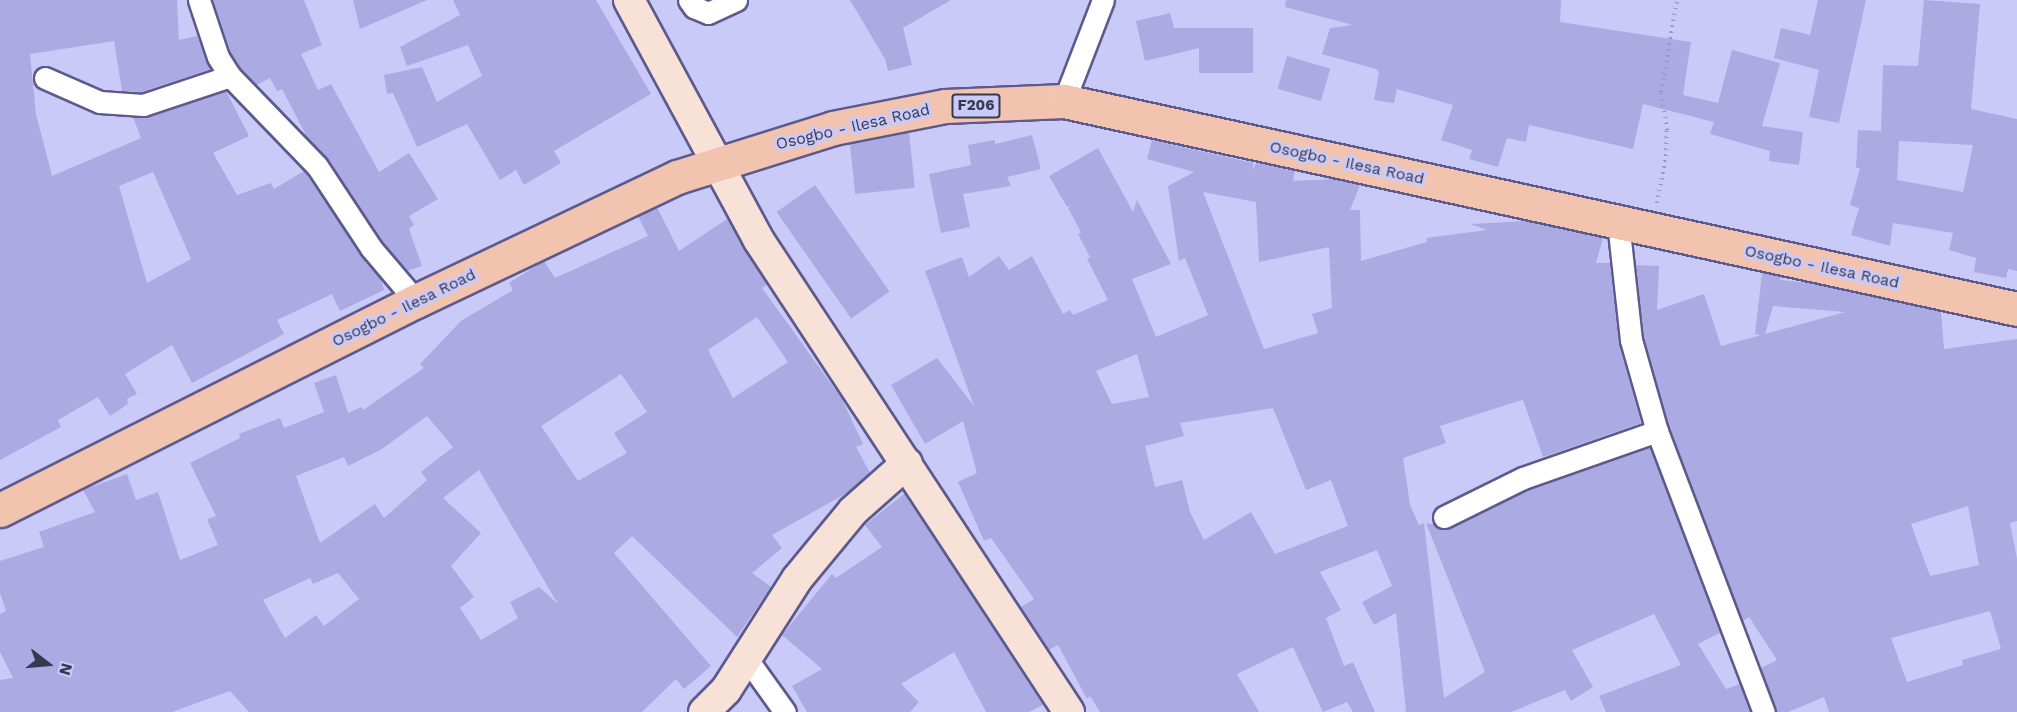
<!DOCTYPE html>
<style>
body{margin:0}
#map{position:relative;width:2017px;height:712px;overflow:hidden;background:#cacaf9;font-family:"Work Sans",sans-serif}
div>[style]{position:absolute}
.building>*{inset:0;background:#abaae3;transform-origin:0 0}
.path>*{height:4px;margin-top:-2px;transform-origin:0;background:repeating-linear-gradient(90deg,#9999bf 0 1.5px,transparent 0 6px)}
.roads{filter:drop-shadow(2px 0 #5c5a8d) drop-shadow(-2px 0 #5c5a8d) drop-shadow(0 2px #5c5a8d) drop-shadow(0 -2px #5c5a8d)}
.street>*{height:21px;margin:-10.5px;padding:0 10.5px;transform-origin:10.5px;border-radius:10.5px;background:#fff}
.secondary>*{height:30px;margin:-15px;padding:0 15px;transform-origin:15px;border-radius:15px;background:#f8e2d8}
.primary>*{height:33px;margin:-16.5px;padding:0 16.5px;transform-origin:16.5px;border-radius:16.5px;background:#f2c4b0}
span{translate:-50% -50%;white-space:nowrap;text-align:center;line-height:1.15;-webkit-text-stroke:6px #cacaf9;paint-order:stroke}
.shield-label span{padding:2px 4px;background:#cacaf9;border:2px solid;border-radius:4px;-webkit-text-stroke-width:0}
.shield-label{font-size:15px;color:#38384f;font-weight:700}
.street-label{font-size:16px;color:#38384f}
.north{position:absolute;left:18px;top:634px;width:60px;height:60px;-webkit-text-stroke:4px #cacaf9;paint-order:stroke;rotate:106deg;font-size:16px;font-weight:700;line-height:24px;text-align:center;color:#38384f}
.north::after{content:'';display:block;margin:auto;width:21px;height:27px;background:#38384f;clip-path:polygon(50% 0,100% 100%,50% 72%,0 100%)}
</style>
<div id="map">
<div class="building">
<div style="clip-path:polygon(evenodd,0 0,177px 0,179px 40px,197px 36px,211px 69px,141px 92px,122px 91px,114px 41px,30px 54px,36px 114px,52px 176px,141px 138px,133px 117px,147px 117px,226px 91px,249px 136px,213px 153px,237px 195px,271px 183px,274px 189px,304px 171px,381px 280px,384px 290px,340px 311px,332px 294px,277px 320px,284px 334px,192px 383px,172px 345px,125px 374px,137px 394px,127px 399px,128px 404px,110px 416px,98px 397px,58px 420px,61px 427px,0 460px,0 0,153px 172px,191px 259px,147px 283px,119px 186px,153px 172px)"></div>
<div style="clip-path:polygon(213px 0,304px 0,322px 45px,301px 54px,318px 90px,331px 84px,379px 172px,409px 153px,438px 199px,409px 216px,414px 225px,409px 229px,422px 266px,407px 271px,381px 240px,328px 159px,308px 139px,282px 89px,277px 91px,270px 78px,257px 85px,240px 68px,230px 51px)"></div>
<div style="clip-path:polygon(353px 0,427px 0,360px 29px)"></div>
<div style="clip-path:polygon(453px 0,596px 0,651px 94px,554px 151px,561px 163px,524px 185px,516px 170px,500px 180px,467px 124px,417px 147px,393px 93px,387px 94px,384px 75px,422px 67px,437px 102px,482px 76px,468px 45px,407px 66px,400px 47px,460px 15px)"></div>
<div style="clip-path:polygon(850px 0,951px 0,903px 28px,912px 65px,888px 71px,885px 59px)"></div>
<div style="clip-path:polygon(1286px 0,1561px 0,1560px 22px,1691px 42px,1683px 95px,1718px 103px,1732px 50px,1780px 63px,1762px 126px,1803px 132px,1799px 165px,1769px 161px,1770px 151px,1710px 134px,1714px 122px,1643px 104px,1633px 149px,1529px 125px,1526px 142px,1507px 138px,1498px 167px,1469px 159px,1472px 150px,1441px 140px,1453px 105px,1397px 89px,1394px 103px,1374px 100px,1379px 72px,1376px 69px,1322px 54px,1330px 28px,1353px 25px,1285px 7px)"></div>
<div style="clip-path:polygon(1818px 0,1866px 0,1839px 123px,1809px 117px,1819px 70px,1774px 58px,1781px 28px,1810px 35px)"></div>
<div style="clip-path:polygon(evenodd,1924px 0,1980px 4px,1971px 109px,2017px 119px,2017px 271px,2008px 269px,2006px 278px,1974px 272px,1976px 258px,1949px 250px,1953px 233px,1893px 223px,1890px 246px,1851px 235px,1859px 208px,1850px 205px,1860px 168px,1856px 168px,1858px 130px,1881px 131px,1883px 65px,1918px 66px,1924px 0,1899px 141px,1973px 145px,1963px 192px,1897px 180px,1899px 141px)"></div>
<div style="clip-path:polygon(1170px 13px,1174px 28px,1253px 28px,1253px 73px,1199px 73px,1199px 48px,1145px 61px,1136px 21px)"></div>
<div style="left:1287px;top:56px;width:45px;height:34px;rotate:16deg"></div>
<div style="left:909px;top:132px;width:56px;height:60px;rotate:84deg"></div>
<div style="clip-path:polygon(1032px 135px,1041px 169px,1007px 177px,1011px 186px,963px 194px,970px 227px,941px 233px,929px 174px,971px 165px,968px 145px,995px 140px,995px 144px)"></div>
<div style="clip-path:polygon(evenodd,1152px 140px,1253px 163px,1253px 169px,1256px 163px,1295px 171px,1293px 181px,1333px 179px,1360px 185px,1350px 210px,1360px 210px,1361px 261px,1427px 242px,1426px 238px,1487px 230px,1470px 224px,1526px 221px,1603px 238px,1596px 263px,1610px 263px,1619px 343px,1641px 423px,1543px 457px,1523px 400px,1519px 401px,1440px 426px,1446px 443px,1403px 458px,1410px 505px,1419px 525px,1424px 523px,1444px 698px,1485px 672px,1426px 523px,1450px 528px,1528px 490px,1650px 447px,1720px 633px,1698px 644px,1726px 689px,1740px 684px,1750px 712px,1606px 712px,1599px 696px,1681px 665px,1654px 614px,1572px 650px,1593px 687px,1571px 701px,1565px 690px,1511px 712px,1406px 712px,1396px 613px,1374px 625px,1362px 602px,1392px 586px,1377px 550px,1320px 572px,1341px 610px,1326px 618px,1344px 666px,1353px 662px,1375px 712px,1353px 712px,1347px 702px,1323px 712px,1293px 647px,1237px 674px,1259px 712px,1100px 712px,1090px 696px,1087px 699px,1058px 645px,1049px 650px,1021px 607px,1034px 599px,991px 538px,984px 541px,958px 482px,977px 473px,963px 421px,925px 444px,891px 385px,937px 358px,974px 406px,925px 271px,962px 257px,969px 277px,999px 256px,1009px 270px,1032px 256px,1063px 314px,1070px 310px,1073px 315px,1108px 300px,1087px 259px,1090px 257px,1078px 234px,1081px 232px,1068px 208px,1071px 206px,1067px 207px,1049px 176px,1098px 148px,1133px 212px,1137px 200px,1171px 264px,1132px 279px,1156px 337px,1208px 315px,1185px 258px,1179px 261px,1168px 186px,1194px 172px,1147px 159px,1152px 140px,1203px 192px,1256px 202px,1259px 262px,1329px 247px,1332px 308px,1312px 314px,1318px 333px,1264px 349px,1203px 192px,1152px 140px,1137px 354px,1149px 397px,1112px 404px,1096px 371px,1137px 354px,1152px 140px,1273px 408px,1306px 490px,1331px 480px,1348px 526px,1275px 554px,1251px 512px,1204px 540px,1190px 512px,1182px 480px,1155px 487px,1145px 446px,1184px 436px,1180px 423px,1273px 408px)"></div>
<div style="left:815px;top:185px;width:130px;height:47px;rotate:55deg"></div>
<div style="clip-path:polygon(evenodd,657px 207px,679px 251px,727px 219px,767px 285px,762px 288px,842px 399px,863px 444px,856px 447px,870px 473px,847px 493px,772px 535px,782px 548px,752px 573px,771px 587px,737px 637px,632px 536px,614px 553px,711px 666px,684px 689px,676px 679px,642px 712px,249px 712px,230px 691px,172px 712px,0 712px,0 680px,13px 678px,0 652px,0 614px,6px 611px,0 593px,0 561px,44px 547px,39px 532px,95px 512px,83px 490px,127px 474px,136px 500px,158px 492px,180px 560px,218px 545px,207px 519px,216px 516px,190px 463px,240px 438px,239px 434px,280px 418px,284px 428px,324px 412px,314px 383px,336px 375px,348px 413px,361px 407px,363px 410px,424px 368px,420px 364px,461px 321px,513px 290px,509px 283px,544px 261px,555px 278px,648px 236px,638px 216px,657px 207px,757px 317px,788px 362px,733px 398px,708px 350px,757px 317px,657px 207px,621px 374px,647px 412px,614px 433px,627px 453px,578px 481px,541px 426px,621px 374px,657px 207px,427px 416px,453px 447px,421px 472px,427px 480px,384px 518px,375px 504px,320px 543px,296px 476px,344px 457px,348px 466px,382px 449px,427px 416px,657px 207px,479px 470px,558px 604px,539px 587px,510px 602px,518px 618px,481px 640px,460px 608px,474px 597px,451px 566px,481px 533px,443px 498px,479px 470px,657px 207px,338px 573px,359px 599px,324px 626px,316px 615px,285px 638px,263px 600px,310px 578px,313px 584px,338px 573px)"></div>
<div style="clip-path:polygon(evenodd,1636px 265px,1659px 266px,1657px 310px,1704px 294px,1721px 346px,1761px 335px,1755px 334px,1762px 273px,1781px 277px,1780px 280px,1810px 283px,1941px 311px,1944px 349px,2017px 339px,2017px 521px,2010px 523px,2017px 559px,2017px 712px,1829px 712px,1824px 697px,1788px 712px,1776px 712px,1761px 668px,1777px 660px,1749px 617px,1743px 621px,1669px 427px,1644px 338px,1636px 265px,1773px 306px,1845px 312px,1765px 334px,1773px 306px,1636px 265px,1968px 506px,1979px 565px,1930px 576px,1911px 524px,1968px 506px,1636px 265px,1990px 611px,2001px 649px,1962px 660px,1963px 665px,1907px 682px,1891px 638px,1990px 611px)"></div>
<div style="clip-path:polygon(905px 493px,1043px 705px,1029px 712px,986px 712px,954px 652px,901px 684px,919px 702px,910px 712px,807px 712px,792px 686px,822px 669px,782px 635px,832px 574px,836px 578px,882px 547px,865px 525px)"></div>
</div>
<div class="path">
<div style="left:1657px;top:203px;width:48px;rotate:-79.2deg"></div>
<div style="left:1666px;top:156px;width:26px;rotate:-88deg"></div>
<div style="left:1667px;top:130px;width:38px;rotate:-99deg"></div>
<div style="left:1661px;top:92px;width:93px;rotate:-80.1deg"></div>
</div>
<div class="roads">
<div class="street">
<div style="left:199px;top:0;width:60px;rotate:71.6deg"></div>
<div style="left:218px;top:57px;width:22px;rotate:58deg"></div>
<div style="left:230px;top:76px;width:125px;rotate:46deg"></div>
<div style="left:317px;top:166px;width:98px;rotate:56.6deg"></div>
<div style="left:371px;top:248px;width:70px;rotate:49.7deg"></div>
<div style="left:689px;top:0;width:9px;rotate:54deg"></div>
<div style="left:694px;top:7px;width:15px;rotate:23deg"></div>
<div style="left:708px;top:13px;width:31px;rotate:-25deg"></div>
<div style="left:45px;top:78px;width:60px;rotate:23.6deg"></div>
<div style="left:100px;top:102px;width:43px;rotate:4deg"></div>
<div style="left:143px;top:105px;width:92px;rotate:-18.4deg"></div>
<div style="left:1064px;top:101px;width:108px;rotate:-68.9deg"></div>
<div style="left:1618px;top:222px;width:119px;rotate:83.7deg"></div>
<div style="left:1631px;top:340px;width:95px;rotate:74.1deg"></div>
<div style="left:1657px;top:431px;width:301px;rotate:69.2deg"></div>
<div style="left:1444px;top:517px;width:88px;rotate:-26.3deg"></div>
<div style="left:1523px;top:478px;width:142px;rotate:-19.3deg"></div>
<div style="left:747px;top:659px;width:65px;rotate:54.4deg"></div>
</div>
<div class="secondary">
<div style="left:629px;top:0;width:272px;rotate:61.6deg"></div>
<div style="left:758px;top:239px;width:566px;rotate:56.67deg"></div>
<div style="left:704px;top:712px;width:31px;rotate:-45deg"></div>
<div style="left:726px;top:690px;width:132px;rotate:-57.4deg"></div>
<div style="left:797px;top:579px;width:88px;rotate:-50.5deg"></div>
<div style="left:853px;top:511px;width:72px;rotate:-41.6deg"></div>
</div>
<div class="primary">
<div style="left:0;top:510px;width:466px;rotate:-26.7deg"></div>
<div style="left:416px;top:301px;width:289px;rotate:-25.4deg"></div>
<div style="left:677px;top:177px;width:164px;rotate:-17.4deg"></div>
<div style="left:833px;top:128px;width:114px;rotate:-11.1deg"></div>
<div style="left:945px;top:106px;width:119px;rotate:-2.4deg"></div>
<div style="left:1064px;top:101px;width:975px;rotate:12.31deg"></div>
</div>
</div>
<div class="shield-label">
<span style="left:976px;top:106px">F206</span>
</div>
<div class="street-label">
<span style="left:853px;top:127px;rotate:-13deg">Osogbo - Ilesa Road</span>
<span style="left:1347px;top:163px;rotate:12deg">Osogbo - Ilesa Road</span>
<span style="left:1822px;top:267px;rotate:12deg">Osogbo - Ilesa Road</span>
<span style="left:404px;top:308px;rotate:-26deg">Osogbo - Ilesa Road</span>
</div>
<div class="north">N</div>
</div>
